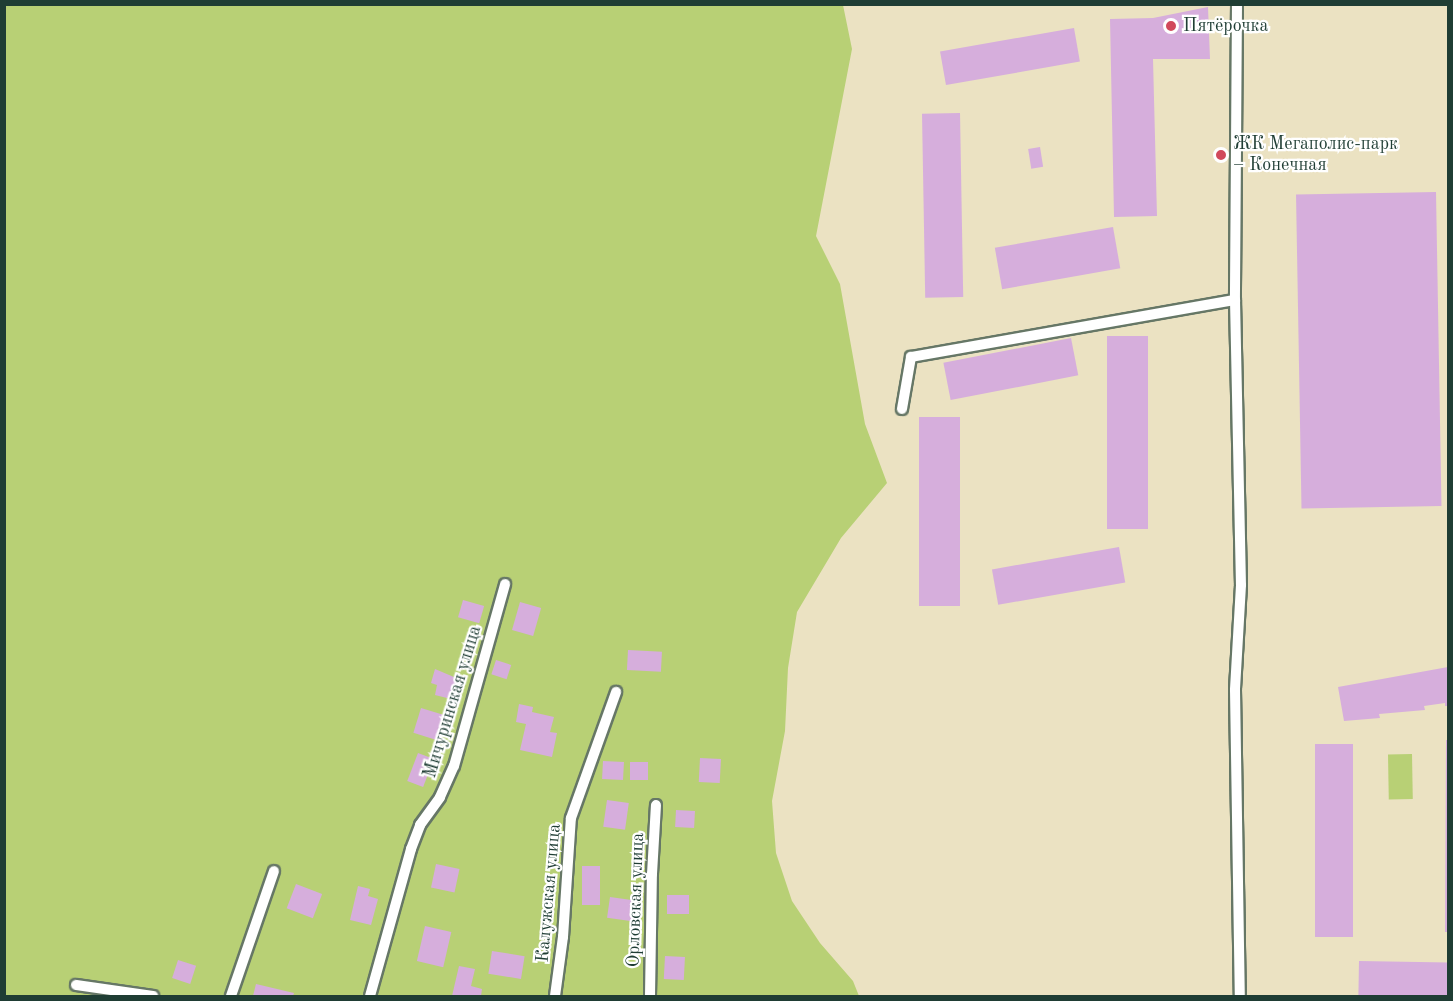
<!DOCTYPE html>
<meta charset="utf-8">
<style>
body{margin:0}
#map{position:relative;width:1453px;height:1001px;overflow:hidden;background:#ebe2c2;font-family:"Old Standard TT",serif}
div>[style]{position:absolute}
.green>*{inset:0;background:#b8d075;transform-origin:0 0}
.building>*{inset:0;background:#d6aedc;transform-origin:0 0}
.roads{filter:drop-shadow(2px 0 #676) drop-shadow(-2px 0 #676) drop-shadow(0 2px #676) drop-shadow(0 -2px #676)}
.minor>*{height:10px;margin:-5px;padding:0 5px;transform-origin:5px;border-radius:5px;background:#fff}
.dots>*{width:16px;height:16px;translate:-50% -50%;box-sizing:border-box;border:3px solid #fff;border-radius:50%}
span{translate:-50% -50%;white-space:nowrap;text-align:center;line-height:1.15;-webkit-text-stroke:4.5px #fff;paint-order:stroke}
.poi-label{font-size:18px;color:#1f3d34}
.left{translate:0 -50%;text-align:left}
.street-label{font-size:18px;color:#1f3d34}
.frame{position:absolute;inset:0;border:6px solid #1f3d34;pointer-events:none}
</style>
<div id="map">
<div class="green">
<div style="clip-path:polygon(5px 5px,843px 5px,852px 49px,816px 236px,840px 284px,865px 424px,887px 483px,841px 538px,797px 612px,788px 668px,785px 731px,772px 801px,776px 853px,792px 901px,820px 943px,853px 981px,859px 996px,5px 996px)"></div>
<div style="left:1412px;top:754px;width:45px;height:24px;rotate:89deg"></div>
</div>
<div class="building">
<div style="clip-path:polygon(1208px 7px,1210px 59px,1153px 59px,1157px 216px,1114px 217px,1110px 19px,1153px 18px)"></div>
<div style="left:1074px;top:28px;width:34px;height:136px;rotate:80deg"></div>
<div style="left:960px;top:113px;width:184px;height:38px;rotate:89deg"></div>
<div style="left:1040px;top:147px;width:20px;height:12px;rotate:81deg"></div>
<div style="left:1436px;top:192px;width:314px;height:140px;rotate:89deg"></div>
<div style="left:1113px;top:227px;width:42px;height:120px;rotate:80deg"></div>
<div style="left:1107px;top:336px;width:41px;height:193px"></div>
<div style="left:1071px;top:338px;width:38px;height:130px;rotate:79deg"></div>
<div style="left:919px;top:417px;width:41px;height:189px"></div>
<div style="left:1119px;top:547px;width:36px;height:129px;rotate:80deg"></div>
<div style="left:463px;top:600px;width:22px;height:18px;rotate:16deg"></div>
<div style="left:520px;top:602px;width:22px;height:29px;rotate:16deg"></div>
<div style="left:628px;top:650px;width:34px;height:20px;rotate:3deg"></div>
<div style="left:496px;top:660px;width:16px;height:15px;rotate:18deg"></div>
<div style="clip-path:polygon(1448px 667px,1448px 706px,1445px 706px,1445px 703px,1424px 706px,1425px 710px,1379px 714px,1380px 718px,1344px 721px,1338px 687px)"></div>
<div style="clip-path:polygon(435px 669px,461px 680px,455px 700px,435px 695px,437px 685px,431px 683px)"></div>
<div style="clip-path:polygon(519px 704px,533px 707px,532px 712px,554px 717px,550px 732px,557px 733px,552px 757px,520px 750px,526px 724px,516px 722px)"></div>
<div style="left:421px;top:708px;width:24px;height:26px;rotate:17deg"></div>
<div style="clip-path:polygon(1446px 740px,1448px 740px,1448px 932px,1445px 932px)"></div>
<div style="left:1315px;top:744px;width:38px;height:193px"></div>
<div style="left:418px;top:753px;width:17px;height:30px;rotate:21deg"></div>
<div style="left:700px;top:758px;width:21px;height:24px;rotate:3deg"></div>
<div style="left:603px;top:761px;width:21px;height:18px;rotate:3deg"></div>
<div style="left:630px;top:762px;width:18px;height:18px"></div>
<div style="left:607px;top:800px;width:22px;height:27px;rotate:8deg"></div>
<div style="left:676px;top:810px;width:19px;height:17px;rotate:3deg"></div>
<div style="left:436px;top:864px;width:24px;height:24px;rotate:12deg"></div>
<div style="left:582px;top:866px;width:18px;height:39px"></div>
<div style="left:296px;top:884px;width:28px;height:26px;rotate:21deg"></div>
<div style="clip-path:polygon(358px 886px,370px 889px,368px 896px,378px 899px,371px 925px,350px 920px)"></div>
<div style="left:667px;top:895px;width:22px;height:19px"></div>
<div style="left:610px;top:897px;width:27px;height:21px;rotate:8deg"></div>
<div style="left:425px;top:926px;width:27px;height:36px;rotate:13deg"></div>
<div style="left:492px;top:951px;width:33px;height:23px;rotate:9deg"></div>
<div style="left:665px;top:956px;width:20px;height:23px;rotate:3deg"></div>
<div style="left:178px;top:960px;width:19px;height:19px;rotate:18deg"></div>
<div style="left:1359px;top:961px;width:89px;height:35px;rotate:1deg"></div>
<div style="clip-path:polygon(459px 966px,475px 969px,471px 986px,482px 989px,481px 996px,452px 996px)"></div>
<div style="clip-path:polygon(256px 984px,294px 993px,293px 996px,253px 996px)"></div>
</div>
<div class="roads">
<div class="minor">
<div style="left:1237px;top:4px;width:296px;rotate:90.4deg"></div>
<div style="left:1235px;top:300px;width:285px;rotate:88.8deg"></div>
<div style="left:1241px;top:585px;width:105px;rotate:93.3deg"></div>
<div style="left:1235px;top:690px;width:306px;rotate:89.1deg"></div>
<div style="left:902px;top:409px;width:53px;rotate:-80.2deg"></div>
<div style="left:911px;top:357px;width:329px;rotate:-10deg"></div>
<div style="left:76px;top:985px;width:78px;rotate:8.1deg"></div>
<div style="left:231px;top:996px;width:132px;rotate:-71deg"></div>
<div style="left:370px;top:996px;width:153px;rotate:-74.4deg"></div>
<div style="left:411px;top:849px;width:26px;rotate:-69deg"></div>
<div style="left:420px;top:825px;width:34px;rotate:-54deg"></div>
<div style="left:440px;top:797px;width:34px;rotate:-66deg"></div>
<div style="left:454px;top:766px;width:189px;rotate:-74.3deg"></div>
<div style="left:555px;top:996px;width:60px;rotate:-82.3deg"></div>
<div style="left:563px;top:937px;width:119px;rotate:-86.2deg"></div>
<div style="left:571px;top:818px;width:134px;rotate:-70.3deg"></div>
<div style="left:650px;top:996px;width:122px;rotate:-89.1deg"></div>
<div style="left:652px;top:874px;width:69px;rotate:-86.7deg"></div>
</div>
</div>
<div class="dots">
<div style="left:1171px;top:26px;background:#d1495b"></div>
<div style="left:1221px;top:155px;background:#d1495b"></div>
</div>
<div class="poi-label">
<span class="left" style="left:1183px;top:26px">Пятёрочка</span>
<span class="left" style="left:1233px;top:155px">ЖК Мегаполис-парк<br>– Конечная</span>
</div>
<div class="street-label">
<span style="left:453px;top:702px;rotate:-73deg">Мичуринская улица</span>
<span style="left:549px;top:893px;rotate:-85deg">Калужская улица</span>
<span style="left:636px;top:900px;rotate:-88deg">Орловская улица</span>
</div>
<div class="frame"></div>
</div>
